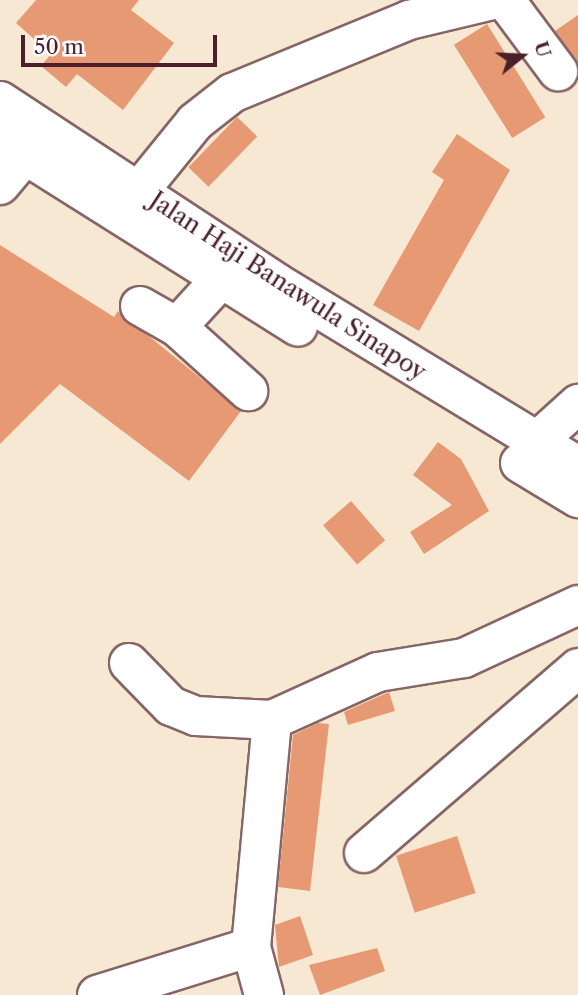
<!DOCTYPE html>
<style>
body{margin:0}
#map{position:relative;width:578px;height:995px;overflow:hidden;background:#f7e8d3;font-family:"Libre Caslon Text",serif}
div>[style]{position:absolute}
.building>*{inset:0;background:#e69973;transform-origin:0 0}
.roads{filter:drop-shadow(2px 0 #876566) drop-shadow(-2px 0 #876566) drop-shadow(0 2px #876566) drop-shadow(0 -2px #876566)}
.minor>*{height:38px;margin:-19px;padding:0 19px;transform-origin:19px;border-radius:19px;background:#fff}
.highway>*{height:38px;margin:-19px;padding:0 19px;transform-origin:19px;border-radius:19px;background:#fff}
span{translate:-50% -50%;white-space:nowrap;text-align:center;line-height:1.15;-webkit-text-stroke:5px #fff;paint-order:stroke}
.street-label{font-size:24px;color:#4a1f2b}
.north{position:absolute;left:487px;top:21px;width:70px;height:70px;-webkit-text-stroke:5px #fff;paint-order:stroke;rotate:72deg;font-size:19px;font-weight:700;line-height:28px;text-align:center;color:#4a1f2b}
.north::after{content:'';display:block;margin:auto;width:24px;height:32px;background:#4a1f2b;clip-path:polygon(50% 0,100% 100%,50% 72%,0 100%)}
.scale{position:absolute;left:21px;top:35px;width:196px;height:32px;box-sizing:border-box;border:4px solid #4a1f2b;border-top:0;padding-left:9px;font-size:21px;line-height:24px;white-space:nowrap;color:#4a1f2b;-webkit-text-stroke:5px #fff;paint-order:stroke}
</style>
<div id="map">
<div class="building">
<div style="clip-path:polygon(36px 0,139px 0,131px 10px,174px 43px,123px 110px,77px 74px,66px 87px,41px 66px,51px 54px,16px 23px)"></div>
<div style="clip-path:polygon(578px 15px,578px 64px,555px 31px)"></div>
<div style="left:487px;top:24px;width:110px;height:39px;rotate:58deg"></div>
<div style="left:237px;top:117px;width:28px;height:70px;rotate:44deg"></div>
<div style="clip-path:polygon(457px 134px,510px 170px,419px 331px,373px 305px,444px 180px,432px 172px)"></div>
<div style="clip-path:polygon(0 245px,114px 317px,118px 311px,241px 411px,189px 481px,60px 384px,0 444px)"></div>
<div style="clip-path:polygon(438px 442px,461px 459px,489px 511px,424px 554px,410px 532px,452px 505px,413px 475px)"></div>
<div style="left:351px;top:501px;width:52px;height:37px;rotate:49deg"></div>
<div style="clip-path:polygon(389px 692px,395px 711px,348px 725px,344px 712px)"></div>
<div style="clip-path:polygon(318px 723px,329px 724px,310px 891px,278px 887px,293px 735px)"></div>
<div style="left:457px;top:836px;width:60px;height:64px;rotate:72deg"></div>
<div style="clip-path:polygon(300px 916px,313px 955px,279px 967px,275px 925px)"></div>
<div style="clip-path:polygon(377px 948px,385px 971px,320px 995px,309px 965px)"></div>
</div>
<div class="roads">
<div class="minor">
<div style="left:505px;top:0;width:89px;rotate:53.3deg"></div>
<div style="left:0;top:185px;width:39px;rotate:-50deg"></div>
<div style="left:139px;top:191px;width:89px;rotate:-50.9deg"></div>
<div style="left:195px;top:122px;width:47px;rotate:-38.1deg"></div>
<div style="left:232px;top:93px;width:191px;rotate:-22.4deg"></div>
<div style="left:409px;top:20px;width:86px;rotate:-13.4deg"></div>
<div style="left:140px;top:306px;width:43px;rotate:29.6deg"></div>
<div style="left:177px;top:327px;width:96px;rotate:42deg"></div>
<div style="left:177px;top:327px;width:64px;rotate:-47.5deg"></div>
<div style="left:536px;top:442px;width:57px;rotate:-42.1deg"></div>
<div style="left:129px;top:663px;width:60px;rotate:45.7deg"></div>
<div style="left:171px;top:706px;width:27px;rotate:22deg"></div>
<div style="left:196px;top:716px;width:76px;rotate:3deg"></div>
<div style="left:364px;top:853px;width:283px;rotate:-40.8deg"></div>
<div style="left:97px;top:995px;width:161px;rotate:-17.3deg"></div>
<div style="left:264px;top:995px;width:50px;rotate:-105.2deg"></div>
<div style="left:251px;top:947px;width:228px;rotate:-84.7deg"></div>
<div style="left:272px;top:720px;width:116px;rotate:-24.4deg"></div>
<div style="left:378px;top:672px;width:87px;rotate:-9.2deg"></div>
<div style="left:464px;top:658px;width:126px;rotate:-24.9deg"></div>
</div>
<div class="highway">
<div style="left:0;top:101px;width:331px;rotate:33.3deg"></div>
<div style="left:277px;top:283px;width:352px;rotate:31.3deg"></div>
<div style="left:0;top:139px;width:352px;rotate:32.2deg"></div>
<div style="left:520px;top:463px;width:68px;rotate:31.1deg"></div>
</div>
</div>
<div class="street-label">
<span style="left:288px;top:286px;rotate:33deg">Jalan Haji Banawula Sinapoy</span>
</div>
<div class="north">U</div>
<div class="scale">50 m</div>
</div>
